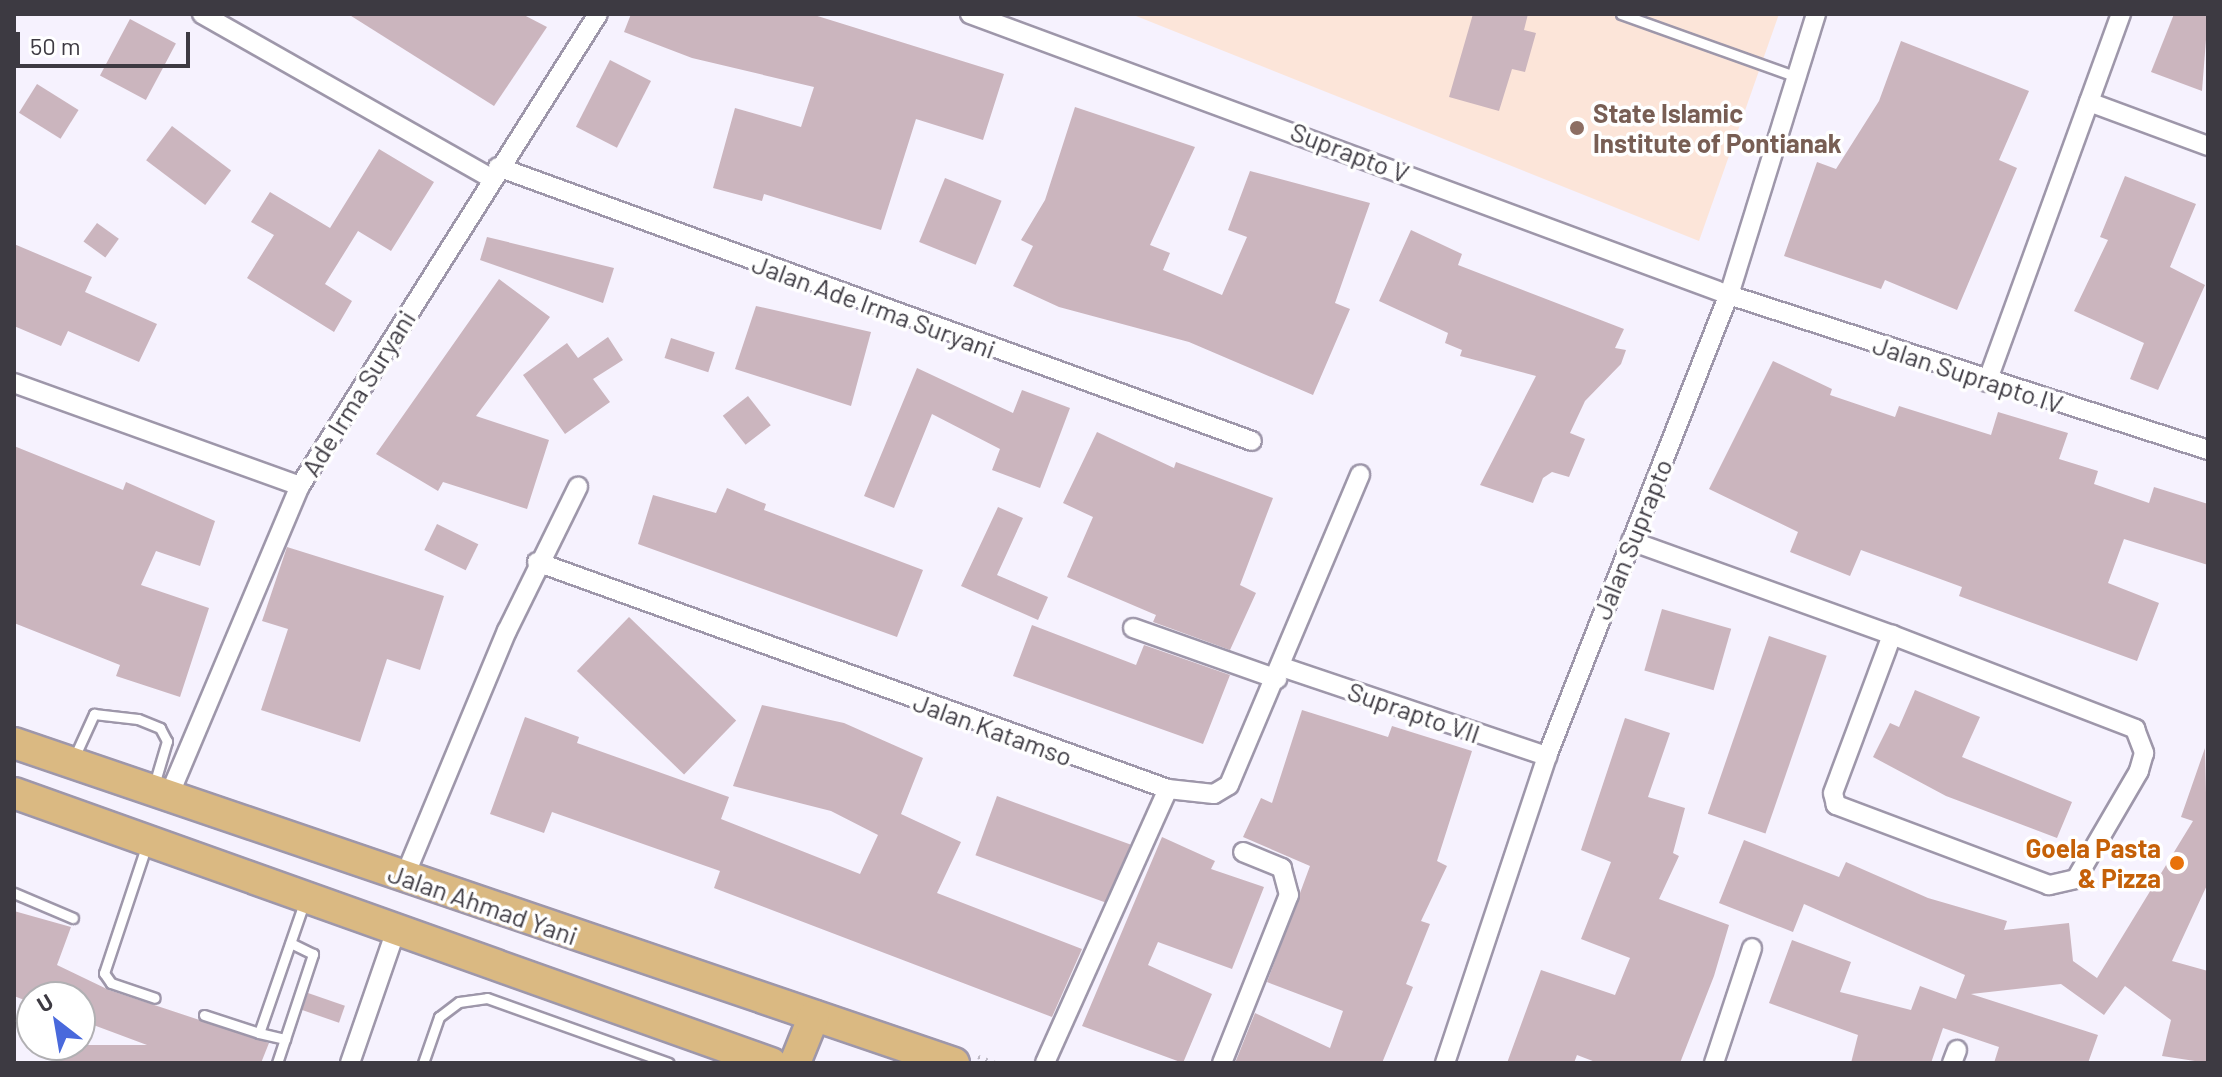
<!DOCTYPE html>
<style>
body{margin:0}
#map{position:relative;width:2222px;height:1077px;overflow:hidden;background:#f6f2fe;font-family:Barlow,sans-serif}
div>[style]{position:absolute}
.education>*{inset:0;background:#fce5d9}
.building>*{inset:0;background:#cbb5be;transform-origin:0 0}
.path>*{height:4px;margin-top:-2px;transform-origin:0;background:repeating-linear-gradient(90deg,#bebac5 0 2px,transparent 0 8px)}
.roads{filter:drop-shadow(2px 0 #9e97aa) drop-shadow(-2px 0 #9e97aa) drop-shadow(0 2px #9e97aa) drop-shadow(0 -2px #9e97aa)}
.service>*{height:9px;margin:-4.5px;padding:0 4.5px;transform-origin:4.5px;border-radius:4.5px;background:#fff}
.minor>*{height:18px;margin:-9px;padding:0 9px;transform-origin:9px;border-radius:9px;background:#fff}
.primary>*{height:30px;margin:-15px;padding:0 15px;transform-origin:15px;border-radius:15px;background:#dab982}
.dots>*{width:22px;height:22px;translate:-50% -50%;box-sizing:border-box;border:4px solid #fff;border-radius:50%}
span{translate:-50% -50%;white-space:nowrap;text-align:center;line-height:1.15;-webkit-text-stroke:7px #fff;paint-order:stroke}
.education-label{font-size:26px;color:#785e54;font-weight:700}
.left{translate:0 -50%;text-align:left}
.street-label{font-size:26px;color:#3d3a42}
.food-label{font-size:26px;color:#c56008;font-weight:700}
.right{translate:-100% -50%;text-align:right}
.frame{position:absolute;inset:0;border:16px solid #3d3a42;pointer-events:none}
.north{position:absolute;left:16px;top:981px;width:80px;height:80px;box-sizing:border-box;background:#fff;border:2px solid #b1b0b3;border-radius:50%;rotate:329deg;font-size:22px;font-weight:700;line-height:32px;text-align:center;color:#3d3a42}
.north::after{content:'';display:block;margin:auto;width:28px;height:36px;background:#4969dc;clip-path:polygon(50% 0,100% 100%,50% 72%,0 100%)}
.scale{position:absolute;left:16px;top:32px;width:174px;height:36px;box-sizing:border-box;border:4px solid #3d3a42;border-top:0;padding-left:10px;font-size:24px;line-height:28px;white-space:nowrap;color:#3d3a42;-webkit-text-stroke:6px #fff;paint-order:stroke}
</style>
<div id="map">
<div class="education">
<div style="clip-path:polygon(1131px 14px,1779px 14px,1699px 241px)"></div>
</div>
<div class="building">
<div style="clip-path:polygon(348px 14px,522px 14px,547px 27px,494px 106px)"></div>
<div style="clip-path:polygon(631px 14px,811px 14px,1004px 74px,983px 140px,916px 119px,881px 230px,764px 194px,762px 201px,713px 188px,735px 108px,801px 127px,814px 87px,692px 58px,624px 32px)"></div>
<div style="clip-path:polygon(1473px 14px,1528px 14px,1524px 30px,1536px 33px,1525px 72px,1512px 69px,1499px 111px,1449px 97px)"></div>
<div style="clip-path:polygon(2174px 14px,2208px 14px,2202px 91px,2151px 72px)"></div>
<div style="left:130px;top:19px;width:52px;height:64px;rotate:28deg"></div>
<div style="clip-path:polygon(1901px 41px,2029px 91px,1999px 160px,2017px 168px,1957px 310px,1885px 280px,1881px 289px,1784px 256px,1817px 162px,1836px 169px,1879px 101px)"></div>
<div style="left:610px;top:60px;width:46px;height:75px;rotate:27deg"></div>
<div style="left:37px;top:84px;width:49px;height:34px;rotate:32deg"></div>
<div style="clip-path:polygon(1075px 107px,1195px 147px,1150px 245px,1170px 253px,1163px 270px,1222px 295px,1247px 237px,1228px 230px,1250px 171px,1370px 203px,1335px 303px,1350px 309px,1313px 395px,1189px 342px,1059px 307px,1013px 286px,1033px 246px,1021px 240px,1045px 200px)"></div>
<div style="left:172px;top:126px;width:74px;height:43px;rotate:37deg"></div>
<div style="clip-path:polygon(379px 149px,434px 182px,391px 251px,358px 231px,325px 284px,352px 301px,334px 332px,247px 278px,274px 235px,251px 222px,270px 192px,330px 228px)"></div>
<div style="clip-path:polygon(2125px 176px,2196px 204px,2170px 267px,2205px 285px,2158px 390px,2130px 379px,2144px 343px,2074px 311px,2108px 240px,2100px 237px)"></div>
<div style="left:945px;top:178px;width:61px;height:69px;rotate:22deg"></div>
<div style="left:97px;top:223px;width:27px;height:23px;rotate:36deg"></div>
<div style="clip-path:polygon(1411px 230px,1462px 254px,1458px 265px,1624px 329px,1615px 348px,1626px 350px,1621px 364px,1585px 401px,1570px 433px,1585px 439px,1569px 477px,1552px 472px,1543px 478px,1533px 503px,1480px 485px,1536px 376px,1460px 356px,1462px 350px,1445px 343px,1448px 333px,1379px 301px)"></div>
<div style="clip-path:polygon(487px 237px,614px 268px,603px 303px,480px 260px)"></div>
<div style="clip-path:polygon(14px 244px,92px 277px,85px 292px,157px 324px,139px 362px,68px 331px,61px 346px,14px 326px)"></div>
<div style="clip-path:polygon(499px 279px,550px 317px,476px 416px,549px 440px,527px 509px,443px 482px,438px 491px,376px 454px)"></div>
<div style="clip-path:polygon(756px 306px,871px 332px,851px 406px,735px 369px)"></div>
<div style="clip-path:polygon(608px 337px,623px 360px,593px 379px,610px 402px,565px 434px,523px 375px,567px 343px,578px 358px)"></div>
<div style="left:671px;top:338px;width:46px;height:21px;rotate:18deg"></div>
<div style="clip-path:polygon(1773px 361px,1832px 389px,1830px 395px,1895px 417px,1899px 406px,1991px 435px,1998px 412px,2068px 433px,2059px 459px,2098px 471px,2094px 484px,2149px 503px,2154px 487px,2208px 504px,2208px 565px,2124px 539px,2108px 583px,2159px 603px,2137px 661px,1959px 596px,1962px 587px,1861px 550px,1850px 576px,1790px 552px,1798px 532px,1709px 489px)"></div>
<div style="clip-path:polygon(917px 368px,1013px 413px,1022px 390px,1070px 408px,1040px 488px,992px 470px,1000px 449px,932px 414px,894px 508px,864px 496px)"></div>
<div style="left:748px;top:396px;width:37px;height:32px;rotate:52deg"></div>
<div style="clip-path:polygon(1097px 432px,1174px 468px,1176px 462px,1273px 498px,1240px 585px,1256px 593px,1230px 650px,1153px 622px,1156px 615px,1067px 577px,1093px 517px,1063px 503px)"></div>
<div style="clip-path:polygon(14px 446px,123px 490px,126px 482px,215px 521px,200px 566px,156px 551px,141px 585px,209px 608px,180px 697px,116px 676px,120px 665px,14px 623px)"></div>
<div style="clip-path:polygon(727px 488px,766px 504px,764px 510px,923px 570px,897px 637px,638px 544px,653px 495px,716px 513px)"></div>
<div style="clip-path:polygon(998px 507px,1023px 518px,997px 575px,1048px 597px,1038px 620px,961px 586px)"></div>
<div style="left:437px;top:524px;width:46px;height:29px;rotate:26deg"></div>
<div style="clip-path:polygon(287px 547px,444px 596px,420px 670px,387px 659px,360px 742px,261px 710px,288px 629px,262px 621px)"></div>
<div style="left:1662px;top:609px;width:72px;height:64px;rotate:16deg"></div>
<div style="left:629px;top:617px;width:149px;height:75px;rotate:44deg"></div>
<div style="clip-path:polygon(1032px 625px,1136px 665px,1144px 645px,1230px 675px,1203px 744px,1013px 676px)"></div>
<div style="left:1769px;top:636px;width:61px;height:188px;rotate:19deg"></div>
<div style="clip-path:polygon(1915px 690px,1980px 717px,1962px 757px,2072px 802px,2057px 838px,1946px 796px,1873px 757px,1890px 723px,1899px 727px)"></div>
<div style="clip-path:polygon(762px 705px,844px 723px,923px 758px,901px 814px,961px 842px,937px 893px,1082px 949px,1052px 1017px,714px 888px,720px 871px,552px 812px,544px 833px,490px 814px,525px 717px,579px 737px,577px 743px,729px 797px,721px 819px,860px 874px,878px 835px,831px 811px,733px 786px)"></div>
<div style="clip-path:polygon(1302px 710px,1388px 737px,1392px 726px,1472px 751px,1437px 861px,1447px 866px,1421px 921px,1430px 924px,1406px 984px,1413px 987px,1382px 1063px,1235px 1063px,1255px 1013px,1330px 1048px,1343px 1011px,1267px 982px,1310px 866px,1243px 837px,1261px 798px,1272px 803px)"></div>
<div style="clip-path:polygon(1625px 718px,1670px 733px,1648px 797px,1685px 808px,1673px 853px,1679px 856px,1659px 899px,1729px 925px,1714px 976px,1680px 1063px,1598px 1063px,1577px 1055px,1574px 1063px,1507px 1063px,1541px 970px,1615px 995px,1630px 958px,1581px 939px,1611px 862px,1581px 850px)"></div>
<div style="clip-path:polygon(2205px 748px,2208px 883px,2172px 961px,2208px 971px,2208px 1063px,2162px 1056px,2171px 1020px,2125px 986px,2104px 1015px,2061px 984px,1971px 994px,2098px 1035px,2088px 1063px,1994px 1063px,1999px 1047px,1943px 1028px,1931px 1063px,1851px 1063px,1858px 1035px,1769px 1003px,1792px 940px,1851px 962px,1840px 992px,1911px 1010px,1920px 986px,1956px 999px,1965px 975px,1804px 904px,1793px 932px,1719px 903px,1744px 840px,1839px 877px,1846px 862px,1928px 898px,2007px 921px,2004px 930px,2069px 923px,2073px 961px,2097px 978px,2193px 821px,2181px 817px)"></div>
<div style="left:997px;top:796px;width:142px;height:63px;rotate:20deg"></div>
<div style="clip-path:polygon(1162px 837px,1215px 861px,1211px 869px,1264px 887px,1232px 969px,1158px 942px,1148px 965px,1212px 994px,1183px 1063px,1082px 1026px)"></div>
<div style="clip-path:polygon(14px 911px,71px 927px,57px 965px,109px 990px,269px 1043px,261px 1063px,56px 1063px,63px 1045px,147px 1045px,80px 1020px,80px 997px,32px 997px,32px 1003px,14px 996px)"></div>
<div style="left:308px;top:993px;width:39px;height:18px;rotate:19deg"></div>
</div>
<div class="path">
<div style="left:978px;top:1057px;width:18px;rotate:19deg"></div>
</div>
<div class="roads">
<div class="service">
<div style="left:1621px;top:14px;width:187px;rotate:19.7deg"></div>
<div style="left:73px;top:760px;width:51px;rotate:-65.5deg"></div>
<div style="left:94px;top:714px;width:44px;rotate:6.5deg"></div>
<div style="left:138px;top:719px;width:24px;rotate:22deg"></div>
<div style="left:160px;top:728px;width:15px;rotate:62deg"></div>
<div style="left:167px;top:741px;width:46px;rotate:106.5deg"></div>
<div style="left:146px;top:847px;width:133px;rotate:108.4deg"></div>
<div style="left:104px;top:973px;width:12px;rotate:55deg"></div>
<div style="left:111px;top:983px;width:46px;rotate:18.8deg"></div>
<div style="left:14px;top:893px;width:64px;rotate:23deg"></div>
<div style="left:204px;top:1015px;width:58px;rotate:18.1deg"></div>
<div style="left:259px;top:1033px;width:138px;rotate:-70.9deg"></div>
<div style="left:259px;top:1033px;width:27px;rotate:13deg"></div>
<div style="left:277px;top:1063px;width:115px;rotate:-71.7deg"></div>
<div style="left:313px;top:954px;width:25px;rotate:-154deg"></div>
<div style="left:423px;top:1063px;width:49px;rotate:-70.8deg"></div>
<div style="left:439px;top:1017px;width:25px;rotate:-37deg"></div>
<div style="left:459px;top:1002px;width:28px;rotate:-8deg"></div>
<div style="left:487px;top:998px;width:193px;rotate:19.7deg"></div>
</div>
<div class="minor">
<div style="left:202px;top:14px;width:332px;rotate:29.6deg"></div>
<div style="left:970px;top:14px;width:809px;rotate:20.32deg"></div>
<div style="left:1729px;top:295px;width:503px;rotate:17.93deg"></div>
<div style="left:2089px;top:102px;width:127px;rotate:20.3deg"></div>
<div style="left:498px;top:167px;width:802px;rotate:19.97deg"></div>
<div style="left:1987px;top:382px;width:392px;rotate:-70deg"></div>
<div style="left:14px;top:383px;width:304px;rotate:19.8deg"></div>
<div style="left:1631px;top:541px;width:277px;rotate:19.8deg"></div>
<div style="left:1892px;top:635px;width:261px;rotate:21.1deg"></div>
<div style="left:2135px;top:729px;width:26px;rotate:69deg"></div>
<div style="left:2144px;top:753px;width:19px;rotate:106deg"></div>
<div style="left:2139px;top:771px;width:125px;rotate:120.3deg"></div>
<div style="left:2076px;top:879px;width:28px;rotate:167deg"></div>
<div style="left:2049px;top:885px;width:228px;rotate:-159.4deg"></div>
<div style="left:1836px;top:805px;width:12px;rotate:-104deg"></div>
<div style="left:1833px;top:793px;width:169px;rotate:-69.5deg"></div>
<div style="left:537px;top:562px;width:671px;rotate:19.79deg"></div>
<div style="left:1168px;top:789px;width:300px;rotate:114.2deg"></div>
<div style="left:1133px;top:628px;width:153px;rotate:19.5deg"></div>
<div style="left:1282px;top:667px;width:280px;rotate:18.6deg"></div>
<div style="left:1168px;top:789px;width:46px;rotate:6.2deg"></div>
<div style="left:1214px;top:794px;width:17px;rotate:-31deg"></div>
<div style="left:1229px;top:785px;width:337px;rotate:-67.1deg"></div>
<div style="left:168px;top:798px;width:339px;rotate:-67.1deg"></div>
<div style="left:300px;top:486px;width:558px;rotate:-57.73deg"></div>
<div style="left:404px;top:878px;width:268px;rotate:-67.4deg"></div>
<div style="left:507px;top:631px;width:161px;rotate:-63.8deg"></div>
<div style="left:350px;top:1063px;width:144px;rotate:-70.9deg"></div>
<div style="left:1222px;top:1063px;width:181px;rotate:-68.3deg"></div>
<div style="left:1289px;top:895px;width:28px;rotate:-105deg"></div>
<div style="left:1282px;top:868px;width:42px;rotate:-157.7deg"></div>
<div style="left:1445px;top:1063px;width:324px;rotate:-71.6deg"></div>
<div style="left:1547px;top:756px;width:496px;rotate:-68.5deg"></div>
<div style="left:1729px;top:295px;width:294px;rotate:-72.8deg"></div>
<div style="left:1714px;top:1063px;width:121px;rotate:-71.7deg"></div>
<div style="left:1952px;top:1063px;width:14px;rotate:-69deg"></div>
</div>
<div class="primary">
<div style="left:14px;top:743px;width:993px;rotate:18.8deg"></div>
<div style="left:14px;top:793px;width:804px;rotate:19.63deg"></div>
<div style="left:795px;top:1063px;width:51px;rotate:-68deg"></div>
</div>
</div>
<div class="dots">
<div style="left:1577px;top:128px;background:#8d6e63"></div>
<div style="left:2177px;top:863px;background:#e8710a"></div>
</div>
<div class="education-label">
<span class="left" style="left:1593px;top:128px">State Islamic<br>Institute of Pontianak</span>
</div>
<div class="street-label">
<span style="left:1350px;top:152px;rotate:21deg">Suprapto V</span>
<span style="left:874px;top:306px;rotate:20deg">Jalan Ade Irma Suryani</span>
<span style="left:1968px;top:374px;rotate:18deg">Jalan Suprapto IV</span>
<span style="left:358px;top:393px;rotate:-58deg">Ade Irma Suryani</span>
<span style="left:1632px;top:539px;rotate:-68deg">Jalan Suprapto</span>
<span style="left:1414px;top:712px;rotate:19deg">Suprapto VII</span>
<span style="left:993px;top:729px;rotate:20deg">Jalan Katamso</span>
<span style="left:483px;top:904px;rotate:19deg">Jalan Ahmad Yani</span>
</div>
<div class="food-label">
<span class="right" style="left:2161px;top:863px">Goela Pasta<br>&amp; Pizza</span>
</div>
<div class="frame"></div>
<div class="north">U</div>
<div class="scale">50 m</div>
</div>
